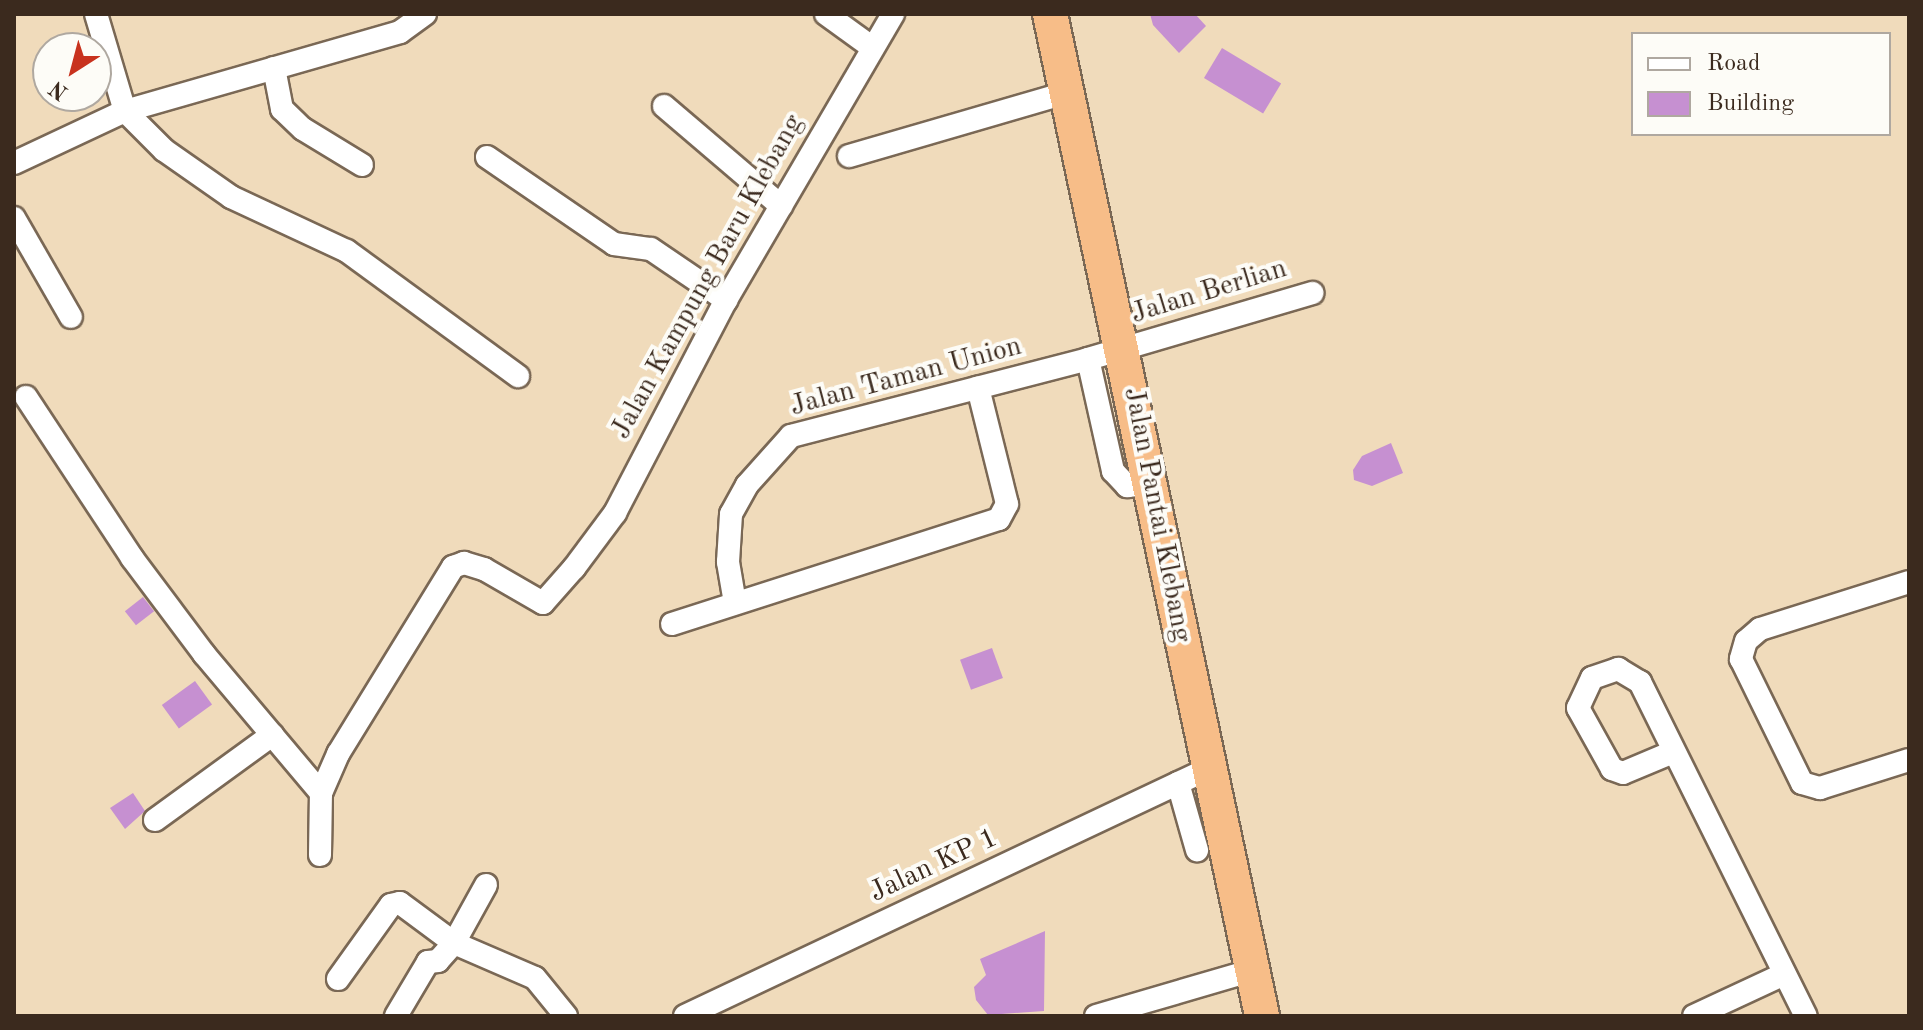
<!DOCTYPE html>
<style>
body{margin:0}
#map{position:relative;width:1923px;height:1030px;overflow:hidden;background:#f0dbbb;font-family:"Old Standard TT",serif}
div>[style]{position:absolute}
.building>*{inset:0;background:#c690d1;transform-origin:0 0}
.roads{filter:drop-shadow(2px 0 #7a6855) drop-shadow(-2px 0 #7a6855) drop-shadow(0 2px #7a6855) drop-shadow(0 -2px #7a6855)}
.minor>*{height:22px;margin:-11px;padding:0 11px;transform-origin:11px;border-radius:11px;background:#fff}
.highway>*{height:34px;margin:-17px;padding:0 17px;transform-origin:17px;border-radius:17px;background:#f7bd88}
span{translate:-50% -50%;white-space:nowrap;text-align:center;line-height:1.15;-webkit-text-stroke:8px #fdfcf7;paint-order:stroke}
.street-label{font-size:28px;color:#3b2a1e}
.frame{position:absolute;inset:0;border:16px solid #3b2a1e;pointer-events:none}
.legend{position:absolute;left:1631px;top:32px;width:260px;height:104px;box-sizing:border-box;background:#fdfcf7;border:2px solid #afa8a0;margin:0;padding:10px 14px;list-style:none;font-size:24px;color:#3b2a1e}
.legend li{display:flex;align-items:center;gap:16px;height:40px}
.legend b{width:40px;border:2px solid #afa8a0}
.north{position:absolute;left:32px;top:32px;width:80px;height:80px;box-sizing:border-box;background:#fdfcf7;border:2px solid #afa8a0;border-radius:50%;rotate:216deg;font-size:22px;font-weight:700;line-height:32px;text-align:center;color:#3b2a1e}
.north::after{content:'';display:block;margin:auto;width:28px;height:36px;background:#c8321e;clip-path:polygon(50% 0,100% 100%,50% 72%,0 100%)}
</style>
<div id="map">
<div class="building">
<div style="clip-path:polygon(1150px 14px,1195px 14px,1206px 26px,1179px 53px,1153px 25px)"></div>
<div style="left:1222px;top:48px;width:69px;height:35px;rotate:31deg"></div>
<div style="clip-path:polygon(1391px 443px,1403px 473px,1372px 486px,1354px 480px,1353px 470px,1362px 456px)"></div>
<div style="left:143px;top:597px;width:18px;height:23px;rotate:52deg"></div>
<div style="left:992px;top:648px;width:32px;height:34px;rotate:70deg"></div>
<div style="left:195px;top:681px;width:29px;height:41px;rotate:54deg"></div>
<div style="clip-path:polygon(133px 793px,145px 811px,125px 829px,110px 808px)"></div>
<div style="clip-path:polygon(1045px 931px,1044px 1011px,988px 1015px,976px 1000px,974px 987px,986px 975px,980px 959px)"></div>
</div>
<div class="roads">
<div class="minor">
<div style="left:96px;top:14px;width:101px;rotate:73.4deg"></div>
<div style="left:125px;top:111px;width:55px;rotate:45deg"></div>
<div style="left:164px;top:150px;width:82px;rotate:35deg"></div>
<div style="left:231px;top:197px;width:128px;rotate:25deg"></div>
<div style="left:347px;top:251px;width:212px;rotate:36.2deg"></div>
<div style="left:826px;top:14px;width:54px;rotate:36deg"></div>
<div style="left:274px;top:68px;width:42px;rotate:79deg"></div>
<div style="left:282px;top:109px;width:29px;rotate:44deg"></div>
<div style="left:303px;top:129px;width:69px;rotate:31.4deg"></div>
<div style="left:664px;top:106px;width:154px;rotate:40.5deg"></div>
<div style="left:849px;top:156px;width:229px;rotate:-16.2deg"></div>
<div style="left:487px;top:157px;width:154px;rotate:34.4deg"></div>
<div style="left:614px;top:244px;width:37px;rotate:8deg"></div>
<div style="left:651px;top:249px;width:91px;rotate:34.2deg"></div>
<div style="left:14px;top:163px;width:123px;rotate:-25.1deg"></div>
<div style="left:125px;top:111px;width:286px;rotate:-16deg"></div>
<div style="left:400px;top:32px;width:31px;rotate:-36deg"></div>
<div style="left:14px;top:218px;width:114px;rotate:60.1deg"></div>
<div style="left:1088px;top:359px;width:115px;rotate:77.4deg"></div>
<div style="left:1113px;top:471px;width:21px;rotate:47deg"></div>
<div style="left:1127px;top:486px;width:24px;rotate:-5deg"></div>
<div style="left:26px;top:397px;width:193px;rotate:56.6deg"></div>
<div style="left:132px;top:558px;width:120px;rotate:53.1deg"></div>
<div style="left:204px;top:654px;width:182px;rotate:49.9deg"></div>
<div style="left:1909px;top:582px;width:156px;rotate:162.5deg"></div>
<div style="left:1760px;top:629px;width:18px;rotate:139deg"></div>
<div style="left:1746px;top:641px;width:19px;rotate:106deg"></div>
<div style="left:1741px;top:659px;width:138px;rotate:63.8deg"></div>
<div style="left:1802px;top:783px;width:19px;rotate:16deg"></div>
<div style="left:1820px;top:788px;width:93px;rotate:-17.5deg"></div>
<div style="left:735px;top:603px;width:42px;rotate:-99.7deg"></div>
<div style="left:728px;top:562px;width:48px;rotate:-86.4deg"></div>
<div style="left:731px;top:514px;width:33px;rotate:-61deg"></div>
<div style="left:747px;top:485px;width:66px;rotate:-48.1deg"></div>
<div style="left:791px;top:436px;width:307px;rotate:-14.5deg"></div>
<div style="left:1088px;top:359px;width:234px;rotate:-16.4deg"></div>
<div style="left:672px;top:624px;width:343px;rotate:-17.8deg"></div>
<div style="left:999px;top:519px;width:17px;rotate:-62deg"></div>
<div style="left:1007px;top:504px;width:120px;rotate:-104deg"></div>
<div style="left:1673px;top:752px;width:54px;rotate:157.2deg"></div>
<div style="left:1623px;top:773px;width:12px;rotate:-160deg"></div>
<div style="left:1612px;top:769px;width:70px;rotate:-119.1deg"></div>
<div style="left:1578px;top:708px;width:33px;rotate:-65deg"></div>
<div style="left:1592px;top:678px;width:28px;rotate:-19deg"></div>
<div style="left:1618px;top:669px;width:26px;rotate:31deg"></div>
<div style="left:1640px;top:682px;width:373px;rotate:63.6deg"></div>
<div style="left:1178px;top:783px;width:70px;rotate:74.2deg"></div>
<div style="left:155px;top:820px;width:145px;rotate:-36deg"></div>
<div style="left:320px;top:855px;width:62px;rotate:-89.1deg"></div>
<div style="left:321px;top:793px;width:43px;rotate:-66.4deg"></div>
<div style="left:338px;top:754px;width:220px;rotate:-58.4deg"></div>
<div style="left:453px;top:567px;width:12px;rotate:-20deg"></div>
<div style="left:464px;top:563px;width:21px;rotate:17deg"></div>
<div style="left:484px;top:569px;width:68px;rotate:30deg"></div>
<div style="left:543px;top:603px;width:47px;rotate:-48.5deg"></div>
<div style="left:574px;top:568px;width:69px;rotate:-53.3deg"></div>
<div style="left:615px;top:513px;width:240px;rotate:-62.5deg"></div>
<div style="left:726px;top:300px;width:331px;rotate:-59.7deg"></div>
<div style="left:486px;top:885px;width:66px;rotate:118.9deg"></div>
<div style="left:454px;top:943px;width:88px;rotate:23.4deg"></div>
<div style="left:535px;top:978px;width:49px;rotate:50.8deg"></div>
<div style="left:338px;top:979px;width:91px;rotate:-54.4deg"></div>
<div style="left:391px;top:905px;width:9px;rotate:-13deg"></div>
<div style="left:400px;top:903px;width:67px;rotate:36.5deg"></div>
<div style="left:454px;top:943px;width:24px;rotate:132deg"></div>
<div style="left:438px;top:961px;width:10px;rotate:174deg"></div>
<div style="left:428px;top:962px;width:63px;rotate:120.7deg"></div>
<div style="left:685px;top:1016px;width:578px;rotate:-25.28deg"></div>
<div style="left:1096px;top:1016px;width:164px;rotate:-16.3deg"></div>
<div style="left:1694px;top:1016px;width:99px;rotate:-25deg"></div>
</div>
<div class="highway">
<div style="left:1050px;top:14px;width:1024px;rotate:78.05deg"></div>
</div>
</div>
<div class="street-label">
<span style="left:708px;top:277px;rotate:-61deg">Jalan Kampung Baru Klebang</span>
<span style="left:1209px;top:292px;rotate:-17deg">Jalan Berlian</span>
<span style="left:906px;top:377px;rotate:-15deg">Jalan Taman Union</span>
<span style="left:1157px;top:515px;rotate:79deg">Jalan Pantai Klebang</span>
<span style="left:934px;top:866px;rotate:-25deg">Jalan KP 1</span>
</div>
<div class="frame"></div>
<ul class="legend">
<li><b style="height:10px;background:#fff"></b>Road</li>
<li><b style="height:22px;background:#c690d1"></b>Building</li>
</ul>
<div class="north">N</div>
</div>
